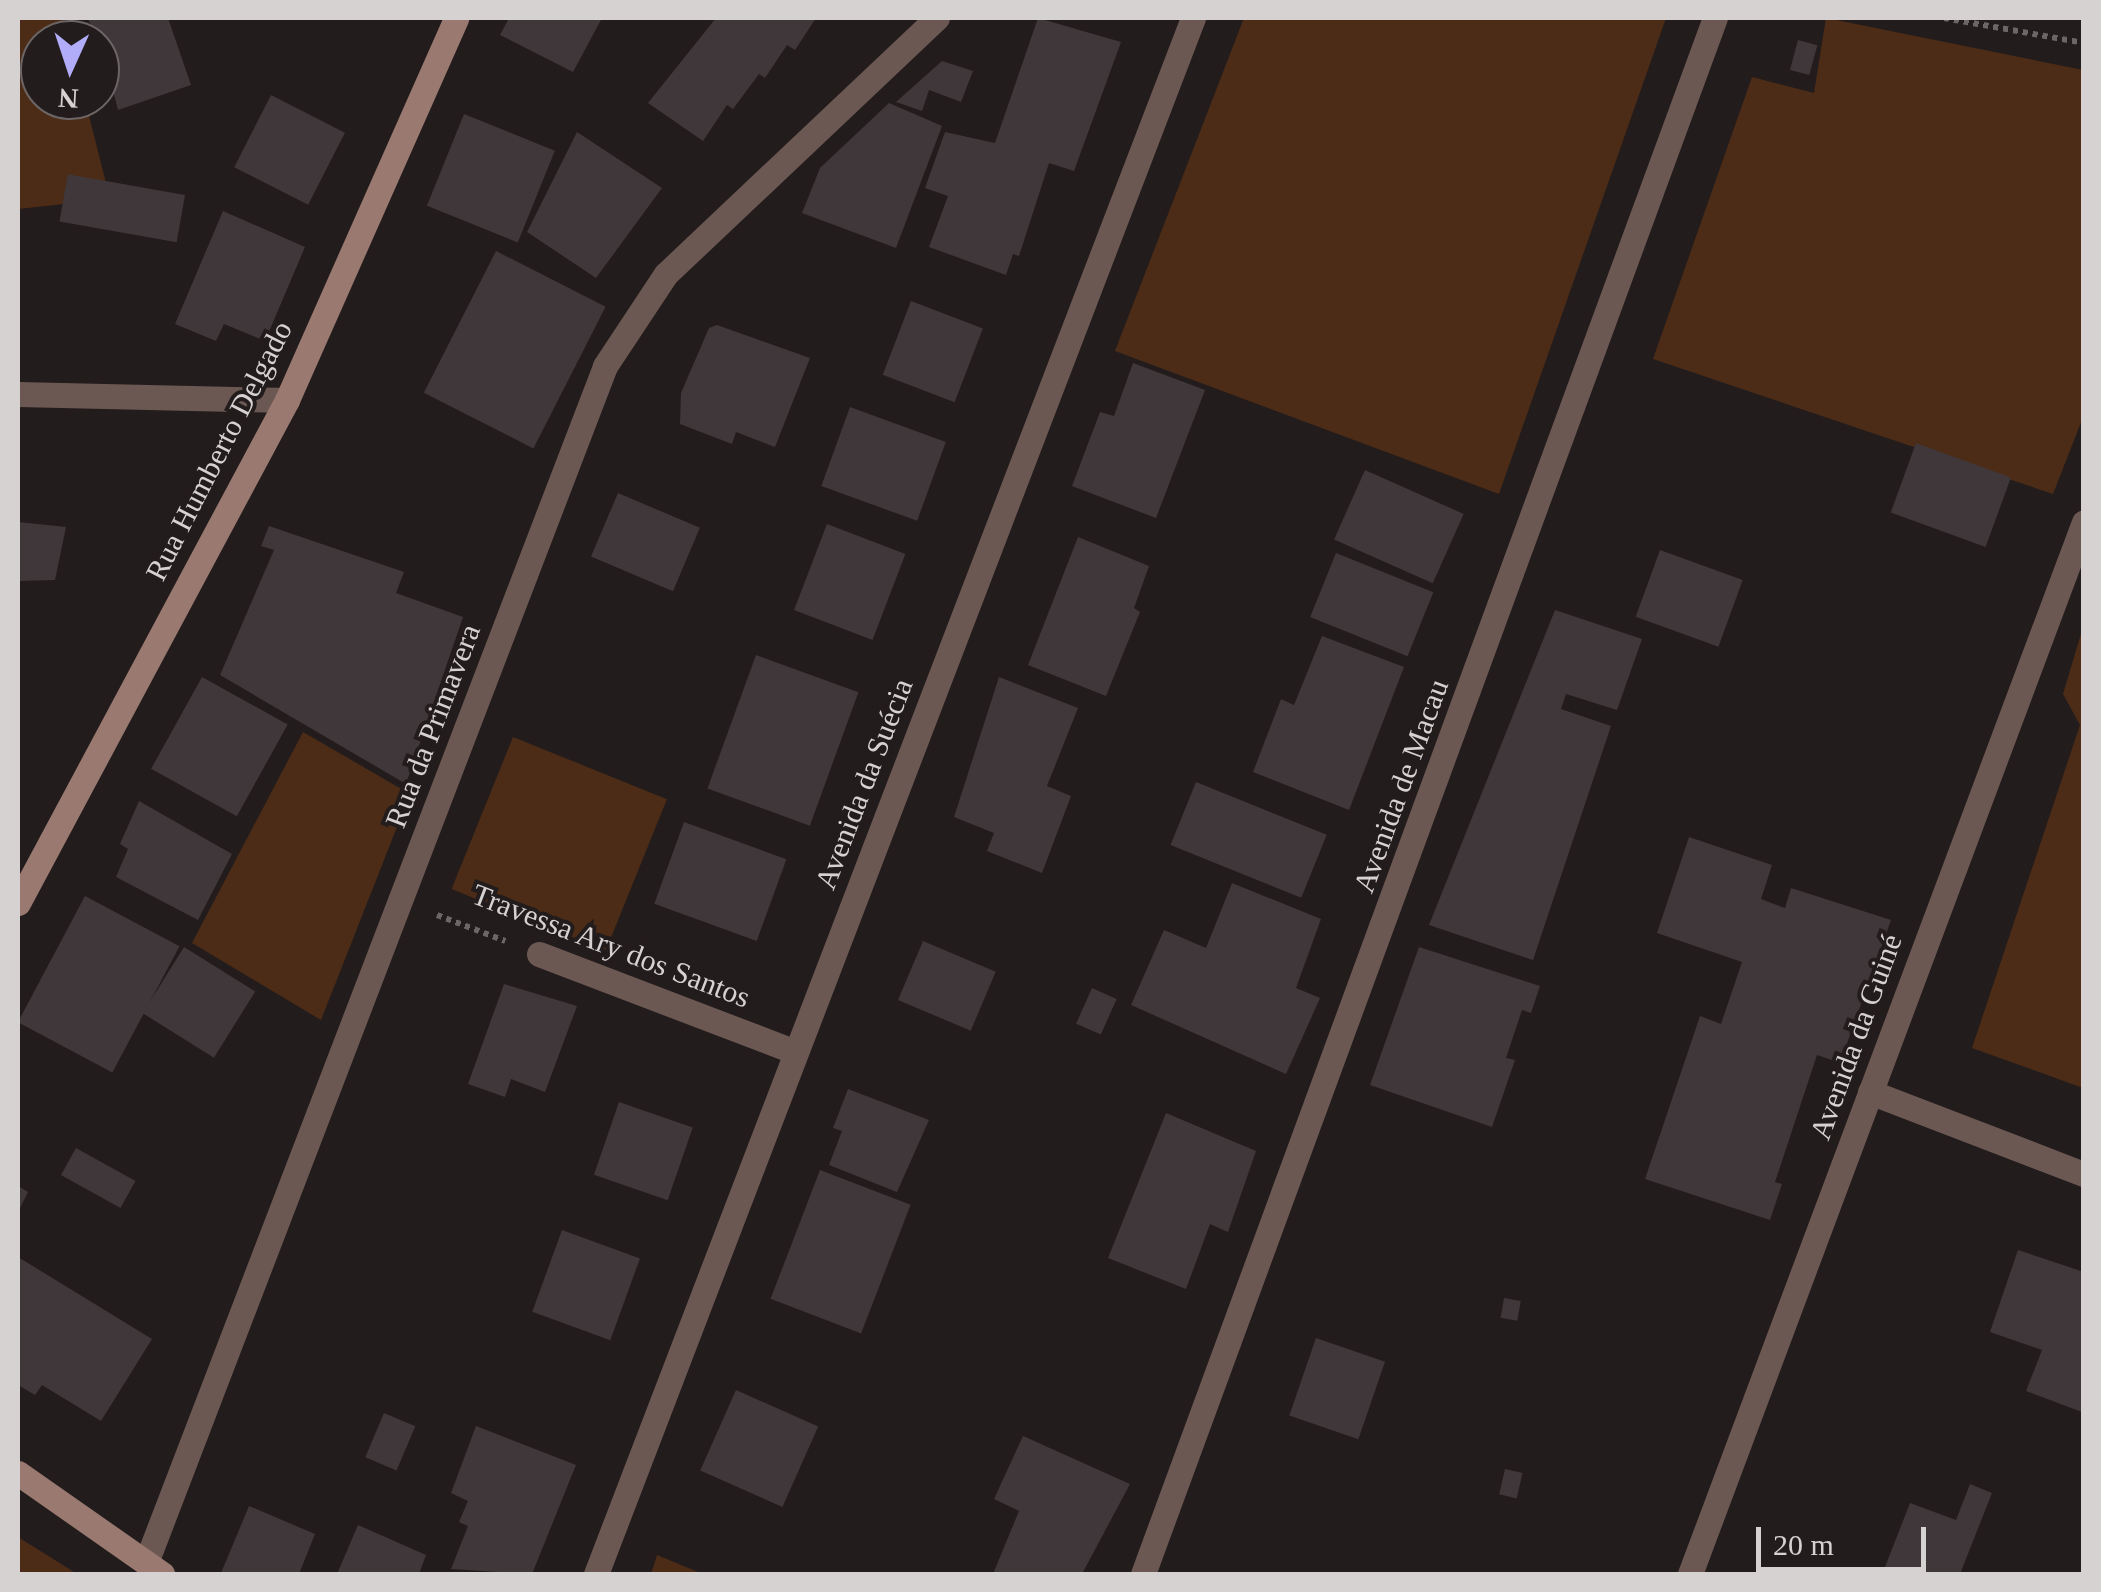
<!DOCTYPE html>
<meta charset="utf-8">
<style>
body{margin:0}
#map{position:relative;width:2101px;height:1592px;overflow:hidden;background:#231c1c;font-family:"Times New Roman",serif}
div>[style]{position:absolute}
.green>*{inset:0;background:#4c2c16;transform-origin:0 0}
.building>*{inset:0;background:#3f3739;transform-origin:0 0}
.path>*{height:6px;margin-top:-3px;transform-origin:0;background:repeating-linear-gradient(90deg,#6c6666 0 5px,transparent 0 10px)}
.street>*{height:25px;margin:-12.5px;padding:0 12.5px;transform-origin:12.5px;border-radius:12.5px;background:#6c5853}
.secondary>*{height:25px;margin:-12.5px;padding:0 12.5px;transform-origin:12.5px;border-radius:12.5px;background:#997970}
span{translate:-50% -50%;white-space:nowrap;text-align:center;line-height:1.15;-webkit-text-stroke:8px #231c1c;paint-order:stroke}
.street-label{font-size:30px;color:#d7d2d2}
.frame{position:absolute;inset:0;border:20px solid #d7d2d2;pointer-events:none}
.north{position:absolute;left:20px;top:20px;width:100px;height:100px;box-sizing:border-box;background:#231c1c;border:2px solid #6b6565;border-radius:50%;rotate:183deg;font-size:28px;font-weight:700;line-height:40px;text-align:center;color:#d7d2d2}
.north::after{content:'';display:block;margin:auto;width:35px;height:45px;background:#b2adf9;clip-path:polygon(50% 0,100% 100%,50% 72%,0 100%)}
.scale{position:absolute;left:1756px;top:1527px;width:170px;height:45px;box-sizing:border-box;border:5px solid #d7d2d2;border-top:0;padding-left:12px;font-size:30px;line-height:35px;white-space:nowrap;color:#d7d2d2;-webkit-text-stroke:8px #231c1c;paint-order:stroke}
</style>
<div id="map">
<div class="green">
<div style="clip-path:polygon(18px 18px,64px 18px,70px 40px,40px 40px,40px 100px,85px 100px,110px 199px,18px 209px)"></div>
<div style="clip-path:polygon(1244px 18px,1666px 18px,1499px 494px,1115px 351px)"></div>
<div style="clip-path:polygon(1826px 18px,2083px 70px,2083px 417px,2053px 494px,1653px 359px,1752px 77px,1814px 93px)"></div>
<div style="clip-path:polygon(2083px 627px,2084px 1088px,2083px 1088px,1972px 1048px,2080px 725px,2063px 694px)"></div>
<div style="clip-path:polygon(303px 732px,410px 794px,321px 1020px,192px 943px)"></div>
<div style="left:513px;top:737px;width:166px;height:164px;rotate:22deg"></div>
<div style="clip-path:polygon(18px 1537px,74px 1572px,77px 1574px,18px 1574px)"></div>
<div style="clip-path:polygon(657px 1555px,703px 1574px,651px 1574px)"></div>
</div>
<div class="building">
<div style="clip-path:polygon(87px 18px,168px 18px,191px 85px,118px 110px,100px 40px)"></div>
<div style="clip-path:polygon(509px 18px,602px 18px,573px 72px,500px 35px)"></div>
<div style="clip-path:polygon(716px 18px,816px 18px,795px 50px,787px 45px,765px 78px,759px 74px,733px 109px,727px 105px,703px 141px,648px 103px)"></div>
<div style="clip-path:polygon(1038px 18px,1121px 42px,1074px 171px,1049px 163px,1019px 256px,1013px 254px,1006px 275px,929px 247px,948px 196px,925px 188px,945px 132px,995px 143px)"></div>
<div style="left:1798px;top:40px;width:20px;height:31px;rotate:15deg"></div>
<div style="clip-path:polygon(942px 61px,973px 71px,961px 102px,929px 90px,922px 111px,896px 102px)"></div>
<div style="left:271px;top:95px;width:83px;height:81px;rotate:27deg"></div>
<div style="clip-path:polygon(889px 103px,942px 126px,896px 248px,802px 213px,820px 168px)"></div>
<div style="left:464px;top:114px;width:98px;height:99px;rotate:22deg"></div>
<div style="clip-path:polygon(577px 132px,662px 188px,596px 278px,527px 232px)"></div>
<div style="left:185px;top:195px;width:48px;height:119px;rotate:100deg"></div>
<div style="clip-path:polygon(223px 211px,305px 247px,265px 341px,224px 324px,216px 341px,175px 324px)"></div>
<div style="left:496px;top:251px;width:123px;height:159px;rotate:27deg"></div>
<div style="left:911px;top:301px;width:77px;height:79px;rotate:21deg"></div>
<div style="clip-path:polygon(717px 325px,810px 358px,775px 447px,736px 432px,732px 444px,680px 424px,681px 393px,709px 328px)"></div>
<div style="clip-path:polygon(1133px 363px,1205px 390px,1156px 518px,1072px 486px,1100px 412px,1114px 416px)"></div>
<div style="left:850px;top:407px;width:102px;height:84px;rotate:20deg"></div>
<div style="left:1916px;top:443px;width:101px;height:74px;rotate:20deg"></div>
<div style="left:1365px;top:470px;width:108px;height:76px;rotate:24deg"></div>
<div style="left:618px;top:493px;width:89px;height:69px;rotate:23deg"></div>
<div style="clip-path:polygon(18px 522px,66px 527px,55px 580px,18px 581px)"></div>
<div style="left:827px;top:524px;width:84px;height:92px;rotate:21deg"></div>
<div style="clip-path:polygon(269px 526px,404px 572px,396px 593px,463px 617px,406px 784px,220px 675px,274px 550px,261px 546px)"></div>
<div style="clip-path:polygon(1078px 537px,1149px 566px,1134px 608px,1140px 612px,1106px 696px,1028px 665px)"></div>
<div style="left:1660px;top:550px;width:88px;height:71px;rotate:20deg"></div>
<div style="left:1336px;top:553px;width:105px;height:69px;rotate:22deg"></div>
<div style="clip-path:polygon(1555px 610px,1642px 639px,1617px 710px,1566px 694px,1561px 709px,1611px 726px,1533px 960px,1429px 925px)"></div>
<div style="clip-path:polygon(1322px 636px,1404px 667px,1349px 810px,1253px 772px,1281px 699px,1294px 705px)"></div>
<div style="left:756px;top:655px;width:109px;height:142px;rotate:20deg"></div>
<div style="left:202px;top:677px;width:98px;height:105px;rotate:29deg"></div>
<div style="clip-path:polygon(999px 677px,1078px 708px,1047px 786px,1071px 796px,1042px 873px,987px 851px,994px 833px,954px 817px)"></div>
<div style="left:1196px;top:782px;width:141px;height:68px;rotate:22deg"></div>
<div style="clip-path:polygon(139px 801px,232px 854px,198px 920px,116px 877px,128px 849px,120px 844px)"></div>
<div style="left:684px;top:822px;width:109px;height:87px;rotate:20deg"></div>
<div style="clip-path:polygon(1689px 837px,1772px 865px,1761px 899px,1785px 908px,1791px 888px,1891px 920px,1840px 1063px,1817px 1055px,1775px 1182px,1782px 1184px,1770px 1220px,1645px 1179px,1700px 1016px,1721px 1024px,1742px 962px,1657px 933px)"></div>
<div style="clip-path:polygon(1232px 883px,1321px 919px,1296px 988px,1320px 998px,1286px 1074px,1131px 1005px,1164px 930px,1206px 948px)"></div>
<div style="left:85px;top:896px;width:107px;height:143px;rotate:28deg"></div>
<div style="left:923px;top:941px;width:79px;height:64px;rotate:23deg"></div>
<div style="left:184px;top:947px;width:84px;height:78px;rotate:32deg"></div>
<div style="clip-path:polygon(1419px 947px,1540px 986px,1531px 1013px,1522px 1010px,1506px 1058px,1515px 1060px,1492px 1127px,1370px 1085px)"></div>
<div style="clip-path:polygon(504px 984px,577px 1006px,545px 1092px,511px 1079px,505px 1097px,468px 1084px)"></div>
<div style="left:1092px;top:988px;width:27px;height:39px;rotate:24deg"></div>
<div style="clip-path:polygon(848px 1089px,929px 1120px,897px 1192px,829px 1165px,842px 1131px,833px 1128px)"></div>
<div style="left:619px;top:1102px;width:78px;height:77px;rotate:19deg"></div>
<div style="clip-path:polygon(1166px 1113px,1256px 1151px,1228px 1232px,1210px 1224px,1186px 1289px,1108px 1258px)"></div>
<div style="left:76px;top:1148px;width:68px;height:31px;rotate:29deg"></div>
<div style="left:820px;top:1170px;width:97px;height:138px;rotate:21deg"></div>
<div style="clip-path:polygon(18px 1186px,28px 1192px,18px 1212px)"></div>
<div style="left:562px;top:1230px;width:83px;height:87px;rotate:20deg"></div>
<div style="clip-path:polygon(2018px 1250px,2084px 1272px,2082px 1412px,2026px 1391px,2042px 1350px,1990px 1332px)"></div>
<div style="clip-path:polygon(18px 1257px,152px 1339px,101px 1421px,42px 1385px,35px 1395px,18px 1385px)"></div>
<div style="left:1504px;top:1298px;width:17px;height:20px;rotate:10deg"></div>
<div style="left:1316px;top:1338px;width:73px;height:82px;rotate:19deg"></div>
<div style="left:736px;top:1390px;width:90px;height:88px;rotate:24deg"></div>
<div style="left:384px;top:1413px;width:34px;height:48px;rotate:23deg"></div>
<div style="clip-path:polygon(476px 1426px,576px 1465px,532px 1574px,451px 1569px,468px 1526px,459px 1522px,468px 1501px,451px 1493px)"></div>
<div style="clip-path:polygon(1023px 1436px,1130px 1484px,1082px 1574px,993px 1574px,1019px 1511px,994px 1499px)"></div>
<div style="left:1505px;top:1469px;width:18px;height:26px;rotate:13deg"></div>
<div style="clip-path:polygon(1970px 1484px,1992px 1493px,1960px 1574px,1905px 1574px,1885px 1567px,1910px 1503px,1956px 1520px)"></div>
<div style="clip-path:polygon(249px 1506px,315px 1534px,299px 1574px,221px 1573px)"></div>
<div style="clip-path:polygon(358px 1525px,426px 1555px,419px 1574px,337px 1574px)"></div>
</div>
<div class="path">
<div style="left:1944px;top:18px;width:142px;rotate:10.1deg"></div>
<div style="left:437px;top:915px;width:73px;rotate:20.9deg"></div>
</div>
<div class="street">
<div style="left:18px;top:394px;width:269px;rotate:1.3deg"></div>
<div style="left:539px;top:954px;width:275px;rotate:20.9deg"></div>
<div style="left:1870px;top:1092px;width:229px;rotate:21deg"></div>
<div style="left:147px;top:1560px;width:1279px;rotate:-69.01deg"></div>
<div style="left:605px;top:366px;width:110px;rotate:-56.5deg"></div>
<div style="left:666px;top:274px;width:373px;rotate:-43.4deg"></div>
<div style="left:596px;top:1574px;width:1667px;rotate:-69.01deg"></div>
<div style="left:1143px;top:1574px;width:1658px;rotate:-69.82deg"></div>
<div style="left:1690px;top:1574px;width:1123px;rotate:-69.47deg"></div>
</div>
<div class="secondary">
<div style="left:18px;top:903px;width:570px;rotate:-61.86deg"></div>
<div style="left:287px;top:400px;width:418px;rotate:-66.1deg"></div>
<div style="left:18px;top:1473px;width:176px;rotate:35deg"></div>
</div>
<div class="street-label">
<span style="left:219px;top:451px;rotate:-63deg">Rua Humberto Delgado</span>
<span style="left:433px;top:726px;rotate:-69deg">Rua da Primavera</span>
<span style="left:864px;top:784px;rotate:-69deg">Avenida da Suécia</span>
<span style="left:1401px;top:786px;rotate:-70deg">Avenida de Macau</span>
<span style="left:611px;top:946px;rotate:21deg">Travessa Ary dos Santos</span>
<span style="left:1856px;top:1037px;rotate:-70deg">Avenida da Guiné</span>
</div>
<div class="frame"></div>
<div class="north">N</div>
<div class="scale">20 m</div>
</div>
